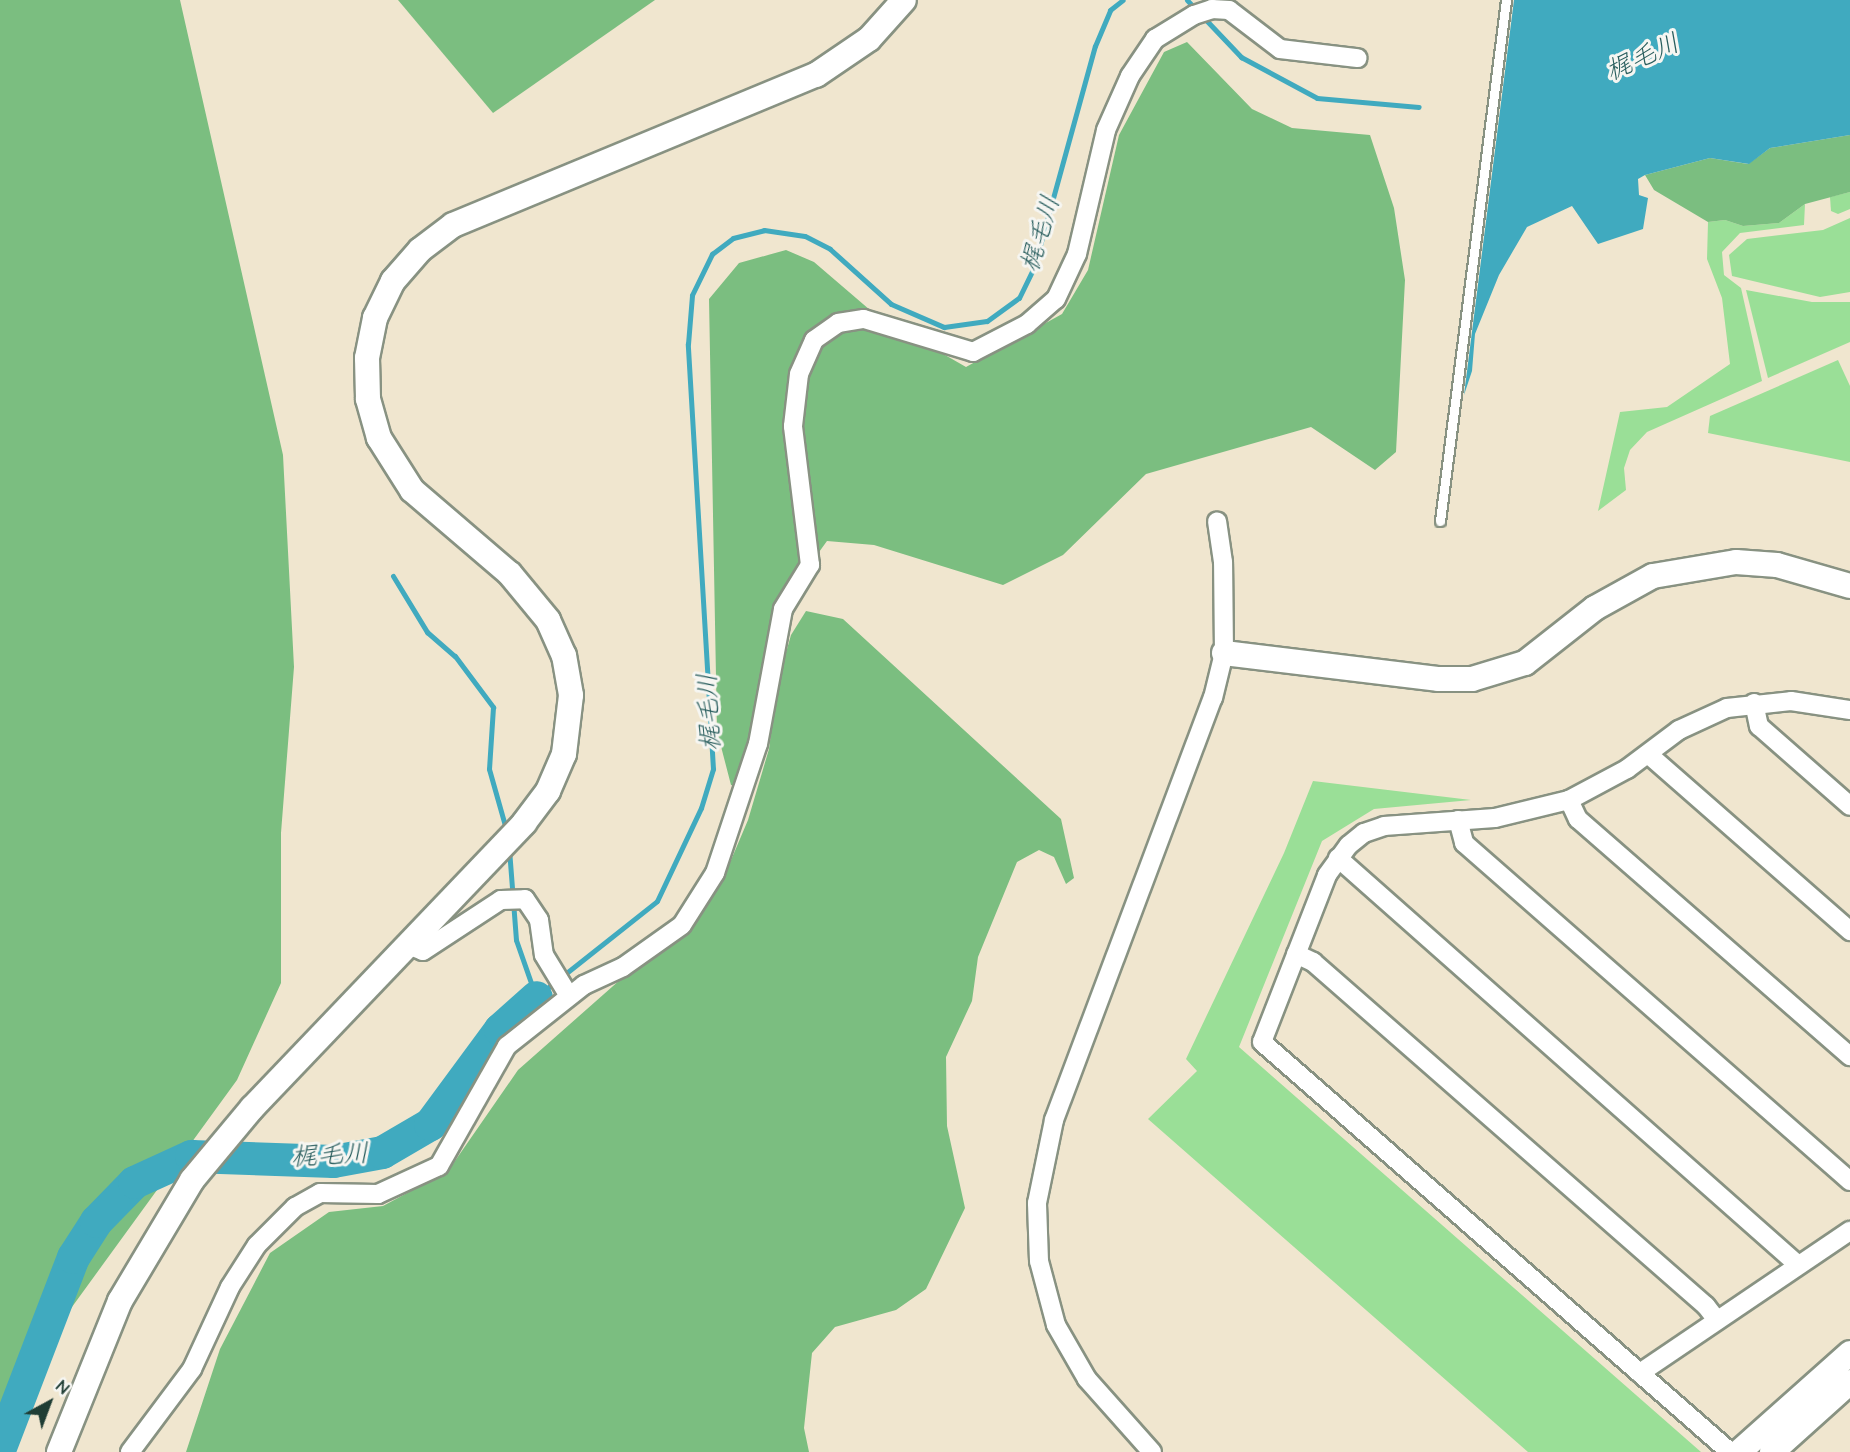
<!DOCTYPE html>
<meta charset="utf-8">
<style>
body{margin:0}
#map{position:relative;width:1850px;height:1452px;overflow:hidden;background:#f0e6cf;font-family:"Comic Neue","Klee One",sans-serif}
div>[style]{position:absolute}
.green>*{inset:0;background:#9adf97}
.forest>*{inset:0;background:#7bbe80}
.water>*{inset:0;background:#40aabf}
.stream>*{height:5px;margin:-2.5px;padding:0 2.5px;transform-origin:2.5px;border-radius:2.5px;background:#40aabf}
.river>*{height:33px;margin:-16.5px;padding:0 16.5px;transform-origin:16.5px;border-radius:16.5px;background:#40aabf}
.roads{filter:drop-shadow(2px 0 #889282) drop-shadow(-2px 0 #889282) drop-shadow(0 2px #889282) drop-shadow(0 -2px #889282)}
.lane>*{height:9px;margin:-4.5px;padding:0 4.5px;transform-origin:4.5px;border-radius:4.5px;background:#fff}
.street>*{height:18px;margin:-9px;padding:0 9px;transform-origin:9px;border-radius:9px;background:#fff}
.secondary>*{height:24px;margin:-12px;padding:0 12px;transform-origin:12px;border-radius:12px;background:#fff}
span{translate:-50% -50%;white-space:nowrap;text-align:center;line-height:1.15;-webkit-text-stroke:6px #f6f6f2;paint-order:stroke}
.water-label{font-size:26px;color:#295e5e;font-style:italic}
.north{position:absolute;left:14px;top:1368px;width:70px;height:70px;-webkit-text-stroke:5px #f6f6f2;paint-order:stroke;rotate:41deg;font-size:19px;font-weight:700;line-height:28px;text-align:center;color:#1f3d34}
.north::after{content:'';display:block;margin:auto;width:24px;height:32px;background:#1f3d34;clip-path:polygon(50% 0,100% 100%,50% 72%,0 100%)}
</style>
<div id="map">
<div class="green">
<div style="clip-path:polygon(1850px 192px,1850px 209px,1838px 214px,1831px 211px,1830px 197px)"></div>
<div style="clip-path:polygon(1805px 204px,1804px 225px,1740px 233px,1722px 252px,1724px 275px,1741px 288px,1762px 381px,1647px 432px,1630px 450px,1624px 468px,1626px 490px,1598px 511px,1620px 412px,1667px 407px,1730px 364px,1722px 298px,1707px 259px,1708px 222px,1725px 220px,1743px 226px,1779px 223px)"></div>
<div style="clip-path:polygon(1850px 218px,1850px 292px,1820px 297px,1732px 276px,1729px 255px,1747px 239px,1823px 230px)"></div>
<div style="clip-path:polygon(1746px 290px,1812px 302px,1850px 302px,1850px 342px,1768px 378px)"></div>
<div style="clip-path:polygon(1838px 360px,1850px 386px,1850px 462px,1708px 433px,1710px 416px)"></div>
<div style="clip-path:polygon(1313px 781px,1471px 800px,1374px 809px,1322px 841px,1239px 1047px,1701px 1452px,1528px 1452px,1148px 1119px,1197px 1071px,1186px 1059px,1284px 853px)"></div>
</div>
<div class="forest">
<div style="clip-path:polygon(0 0,180px 0,283px 455px,294px 667px,281px 833px,281px 983px,237px 1080px,0 1406px)"></div>
<div style="clip-path:polygon(398px 0,655px 0,493px 113px)"></div>
<div style="clip-path:polygon(1187px 42px,1252px 109px,1292px 128px,1370px 135px,1394px 208px,1405px 280px,1396px 452px,1375px 470px,1311px 427px,1146px 474px,1063px 555px,1003px 585px,874px 545px,827px 541px,773px 616px,739px 787px,731px 785px,717px 731px,709px 299px,739px 263px,786px 250px,814px 262px,877px 316px,966px 367px,1062px 314px,1088px 270px,1119px 135px,1164px 52px)"></div>
<div style="clip-path:polygon(1850px 135px,1850px 192px,1805px 204px,1779px 223px,1743px 226px,1725px 220px,1708px 222px,1654px 190px,1645px 175px,1710px 158px,1748px 164px,1770px 148px)"></div>
<div style="clip-path:polygon(806px 611px,843px 619px,1061px 819px,1074px 878px,1066px 884px,1054px 857px,1039px 850px,1017px 862px,978px 957px,972px 1001px,946px 1057px,947px 1126px,965px 1208px,926px 1289px,896px 1310px,835px 1327px,812px 1353px,804px 1428px,809px 1452px,186px 1452px,220px 1349px,270px 1253px,329px 1212px,383px 1206px,448px 1171px,518px 1070px,621px 979px,678px 937px,723px 879px,748px 820px,769px 749px,777px 684px,791px 635px)"></div>
</div>
<div class="water">
<div style="clip-path:polygon(1514px 0,1850px 0,1850px 135px,1770px 148px,1749px 164px,1710px 158px,1645px 175px,1638px 179px,1639px 195px,1648px 198px,1643px 229px,1598px 244px,1572px 206px,1527px 227px,1499px 275px,1475px 334px,1472px 371px,1464px 395px)"></div>
</div>
<div class="stream">
<div style="left:1187px;top:0;width:79px;rotate:46.5deg"></div>
<div style="left:1241px;top:57px;width:86px;rotate:28.3deg"></div>
<div style="left:1317px;top:98px;width:102px;rotate:5deg"></div>
<div style="left:386px;top:270px;width:38px;rotate:-49deg"></div>
<div style="left:411px;top:241px;width:44px;rotate:-35.8deg"></div>
<div style="left:447px;top:215px;width:142px;rotate:-22.8deg"></div>
<div style="left:393px;top:576px;width:66px;rotate:58.7deg"></div>
<div style="left:427px;top:632px;width:37px;rotate:41deg"></div>
<div style="left:455px;top:656px;width:64px;rotate:53.3deg"></div>
<div style="left:493px;top:707px;width:62px;rotate:93.7deg"></div>
<div style="left:489px;top:769px;width:62px;rotate:74.2deg"></div>
<div style="left:509px;top:849px;width:91px;rotate:85.6deg"></div>
<div style="left:516px;top:940px;width:60px;rotate:70.7deg"></div>
<div style="left:536px;top:997px;width:154px;rotate:-38.4deg"></div>
<div style="left:657px;top:901px;width:103px;rotate:-64.7deg"></div>
<div style="left:701px;top:808px;width:41px;rotate:-72.9deg"></div>
<div style="left:713px;top:769px;width:426px;rotate:-93.4deg"></div>
<div style="left:688px;top:344px;width:49px;rotate:-85.3deg"></div>
<div style="left:692px;top:295px;width:46px;rotate:-64deg"></div>
<div style="left:712px;top:254px;width:26px;rotate:-37deg"></div>
<div style="left:733px;top:238px;width:32px;rotate:-14deg"></div>
<div style="left:764px;top:230px;width:41px;rotate:8.3deg"></div>
<div style="left:805px;top:236px;width:28px;rotate:27deg"></div>
<div style="left:830px;top:249px;width:82px;rotate:42deg"></div>
<div style="left:891px;top:304px;width:58px;rotate:23.5deg"></div>
<div style="left:944px;top:327px;width:43px;rotate:-7.9deg"></div>
<div style="left:987px;top:321px;width:39px;rotate:-36deg"></div>
<div style="left:1019px;top:298px;width:34px;rotate:-64deg"></div>
<div style="left:1034px;top:267px;width:229px;rotate:-74.6deg"></div>
<div style="left:1095px;top:46px;width:39px;rotate:-67deg"></div>
<div style="left:1110px;top:10px;width:16px;rotate:-38deg"></div>
</div>
<div class="river">
<div style="left:0;top:1447px;width:204px;rotate:-69deg"></div>
<div style="left:73px;top:1257px;width:43px;rotate:-57.4deg"></div>
<div style="left:96px;top:1221px;width:54px;rotate:-45.7deg"></div>
<div style="left:134px;top:1182px;width:63px;rotate:-24.5deg"></div>
<div style="left:191px;top:1156px;width:142px;rotate:2deg"></div>
<div style="left:333px;top:1161px;width:50px;rotate:-10.4deg"></div>
<div style="left:382px;top:1152px;width:56px;rotate:-30.3deg"></div>
<div style="left:430px;top:1124px;width:118px;rotate:-53.6deg"></div>
<div style="left:500px;top:1029px;width:48px;rotate:-41.6deg"></div>
</div>
<div class="roads">
<div class="lane">
<div style="left:1440px;top:521px;width:525px;rotate:-82.78deg"></div>
</div>
<div class="street">
<div style="left:1754px;top:703px;width:24px;rotate:78deg"></div>
<div style="left:1759px;top:726px;width:121px;rotate:41.3deg"></div>
<div style="left:1648px;top:754px;width:269px;rotate:41.2deg"></div>
<div style="left:1569px;top:800px;width:21px;rotate:65deg"></div>
<div style="left:1578px;top:819px;width:361px;rotate:41.1deg"></div>
<div style="left:1458px;top:820px;width:24px;rotate:75deg"></div>
<div style="left:1464px;top:843px;width:513px;rotate:41.21deg"></div>
<div style="left:1338px;top:858px;width:614px;rotate:41.5deg"></div>
<div style="left:408px;top:945px;width:16px;rotate:22deg"></div>
<div style="left:423px;top:951px;width:93px;rotate:-33.2deg"></div>
<div style="left:501px;top:900px;width:24px;rotate:-2deg"></div>
<div style="left:525px;top:899px;width:25px;rotate:56deg"></div>
<div style="left:539px;top:920px;width:35px;rotate:82deg"></div>
<div style="left:544px;top:955px;width:48px;rotate:58.6deg"></div>
<div style="left:1296px;top:954px;width:19px;rotate:25deg"></div>
<div style="left:1313px;top:962px;width:522px;rotate:41.2deg"></div>
<div style="left:1706px;top:1306px;width:18px;rotate:52deg"></div>
<div style="left:1640px;top:1373px;width:254px;rotate:-34.1deg"></div>
<div style="left:130px;top:1452px;width:104px;rotate:-53.2deg"></div>
<div style="left:192px;top:1369px;width:90px;rotate:-65.1deg"></div>
<div style="left:230px;top:1287px;width:50px;rotate:-57.3deg"></div>
<div style="left:257px;top:1245px;width:54px;rotate:-45deg"></div>
<div style="left:295px;top:1207px;width:29px;rotate:-29deg"></div>
<div style="left:320px;top:1193px;width:58px;rotate:1deg"></div>
<div style="left:378px;top:1194px;width:67px;rotate:-24.7deg"></div>
<div style="left:439px;top:1166px;width:138px;rotate:-60.5deg"></div>
<div style="left:507px;top:1046px;width:98px;rotate:-38.4deg"></div>
<div style="left:584px;top:985px;width:43px;rotate:-24.8deg"></div>
<div style="left:623px;top:967px;width:72px;rotate:-35.4deg"></div>
<div style="left:682px;top:925px;width:62px;rotate:-57.6deg"></div>
<div style="left:715px;top:873px;width:136px;rotate:-71.6deg"></div>
<div style="left:758px;top:744px;width:137px;rotate:-79.5deg"></div>
<div style="left:783px;top:609px;width:52px;rotate:-58.5deg"></div>
<div style="left:810px;top:565px;width:140px;rotate:-97deg"></div>
<div style="left:793px;top:426px;width:52px;rotate:-83.4deg"></div>
<div style="left:799px;top:374px;width:37px;rotate:-66deg"></div>
<div style="left:814px;top:340px;width:29px;rotate:-35deg"></div>
<div style="left:838px;top:323px;width:26px;rotate:-9deg"></div>
<div style="left:864px;top:319px;width:114px;rotate:16.8deg"></div>
<div style="left:973px;top:352px;width:61px;rotate:-27.4deg"></div>
<div style="left:1027px;top:324px;width:38px;rotate:-41deg"></div>
<div style="left:1056px;top:299px;width:50px;rotate:-65deg"></div>
<div style="left:1077px;top:254px;width:127px;rotate:-76.8deg"></div>
<div style="left:1106px;top:130px;width:59px;rotate:-66deg"></div>
<div style="left:1130px;top:76px;width:45px;rotate:-56deg"></div>
<div style="left:1155px;top:39px;width:46px;rotate:-31.6deg"></div>
<div style="left:1194px;top:15px;width:19px;rotate:-18deg"></div>
<div style="left:1212px;top:9px;width:17px;rotate:3deg"></div>
<div style="left:1229px;top:10px;width:64px;rotate:37.4deg"></div>
<div style="left:1280px;top:49px;width:78px;rotate:6.7deg"></div>
<div style="left:1152px;top:1452px;width:98px;rotate:-131.7deg"></div>
<div style="left:1087px;top:1379px;width:62px;rotate:-119.9deg"></div>
<div style="left:1056px;top:1325px;width:66px;rotate:-104.9deg"></div>
<div style="left:1039px;top:1261px;width:58px;rotate:-92deg"></div>
<div style="left:1037px;top:1203px;width:85px;rotate:-78.4deg"></div>
<div style="left:1054px;top:1120px;width:451px;rotate:-69.4deg"></div>
<div style="left:1213px;top:698px;width:46px;rotate:-76.3deg"></div>
<div style="left:1224px;top:653px;width:91px;rotate:-90.6deg"></div>
<div style="left:1223px;top:562px;width:41px;rotate:-98.3deg"></div>
<div style="left:1730px;top:1452px;width:622px;rotate:-138.78deg"></div>
<div style="left:1262px;top:1042px;width:179px;rotate:-68.7deg"></div>
<div style="left:1327px;top:875px;width:37px;rotate:-54deg"></div>
<div style="left:1349px;top:845px;width:19px;rotate:-39deg"></div>
<div style="left:1364px;top:833px;width:21px;rotate:-19deg"></div>
<div style="left:1384px;top:826px;width:111px;rotate:-4.1deg"></div>
<div style="left:1495px;top:818px;width:76px;rotate:-13.7deg"></div>
<div style="left:1569px;top:800px;width:66px;rotate:-28.1deg"></div>
<div style="left:1627px;top:769px;width:65px;rotate:-36.9deg"></div>
<div style="left:1679px;top:730px;width:53px;rotate:-24.6deg"></div>
<div style="left:1727px;top:708px;width:64px;rotate:-6.2deg"></div>
<div style="left:1791px;top:701px;width:60px;rotate:8.7deg"></div>
</div>
<div class="secondary">
<div style="left:1224px;top:653px;width:217px;rotate:6.9deg"></div>
<div style="left:1439px;top:679px;width:33px"></div>
<div style="left:1472px;top:679px;width:55px;rotate:-16.8deg"></div>
<div style="left:1525px;top:663px;width:89px;rotate:-38.2deg"></div>
<div style="left:1595px;top:608px;width:66px;rotate:-28.9deg"></div>
<div style="left:1653px;top:576px;width:84px;rotate:-9.6deg"></div>
<div style="left:1736px;top:562px;width:41px;rotate:4.2deg"></div>
<div style="left:1777px;top:565px;width:76px;rotate:16deg"></div>
<div style="left:59px;top:1452px;width:163px;rotate:-68deg"></div>
<div style="left:120px;top:1301px;width:141px;rotate:-59.2deg"></div>
<div style="left:192px;top:1180px;width:94px;rotate:-50.2deg"></div>
<div style="left:252px;top:1108px;width:394px;rotate:-46.3deg"></div>
<div style="left:524px;top:823px;width:40px;rotate:-53deg"></div>
<div style="left:548px;top:791px;width:40px;rotate:-66.6deg"></div>
<div style="left:564px;top:754px;width:59px;rotate:-83.2deg"></div>
<div style="left:571px;top:695px;width:40px;rotate:-100deg"></div>
<div style="left:564px;top:656px;width:39px;rotate:-114deg"></div>
<div style="left:548px;top:620px;width:60px;rotate:-129.6deg"></div>
<div style="left:510px;top:574px;width:129px;rotate:-139.4deg"></div>
<div style="left:412px;top:490px;width:62px;rotate:-122.4deg"></div>
<div style="left:379px;top:438px;width:41px;rotate:-105.8deg"></div>
<div style="left:368px;top:399px;width:41px;rotate:-91.4deg"></div>
<div style="left:367px;top:358px;width:41px;rotate:-78.7deg"></div>
<div style="left:375px;top:318px;width:41px;rotate:-64.1deg"></div>
<div style="left:393px;top:281px;width:41px;rotate:-48.9deg"></div>
<div style="left:420px;top:250px;width:41px;rotate:-37.1deg"></div>
<div style="left:453px;top:225px;width:393px;rotate:-22.5deg"></div>
<div style="left:816px;top:75px;width:64px;rotate:-34.2deg"></div>
<div style="left:869px;top:39px;width:52px;rotate:-48.1deg"></div>
<div style="left:1739px;top:1452px;width:149px;rotate:-41.7deg"></div>
<div style="left:1772px;top:1452px;width:105px;rotate:-41.9deg"></div>
</div>
</div>
<div class="water-label">
<span style="left:1643px;top:58px;rotate:-24deg">梶毛川</span>
<span style="left:1041px;top:234px;rotate:-73deg">梶毛川</span>
<span style="left:710px;top:712px;rotate:-93deg">梶毛川</span>
<span style="left:330px;top:1156px;rotate:-3deg">梶毛川</span>
</div>
<div class="north">N</div>
</div>
